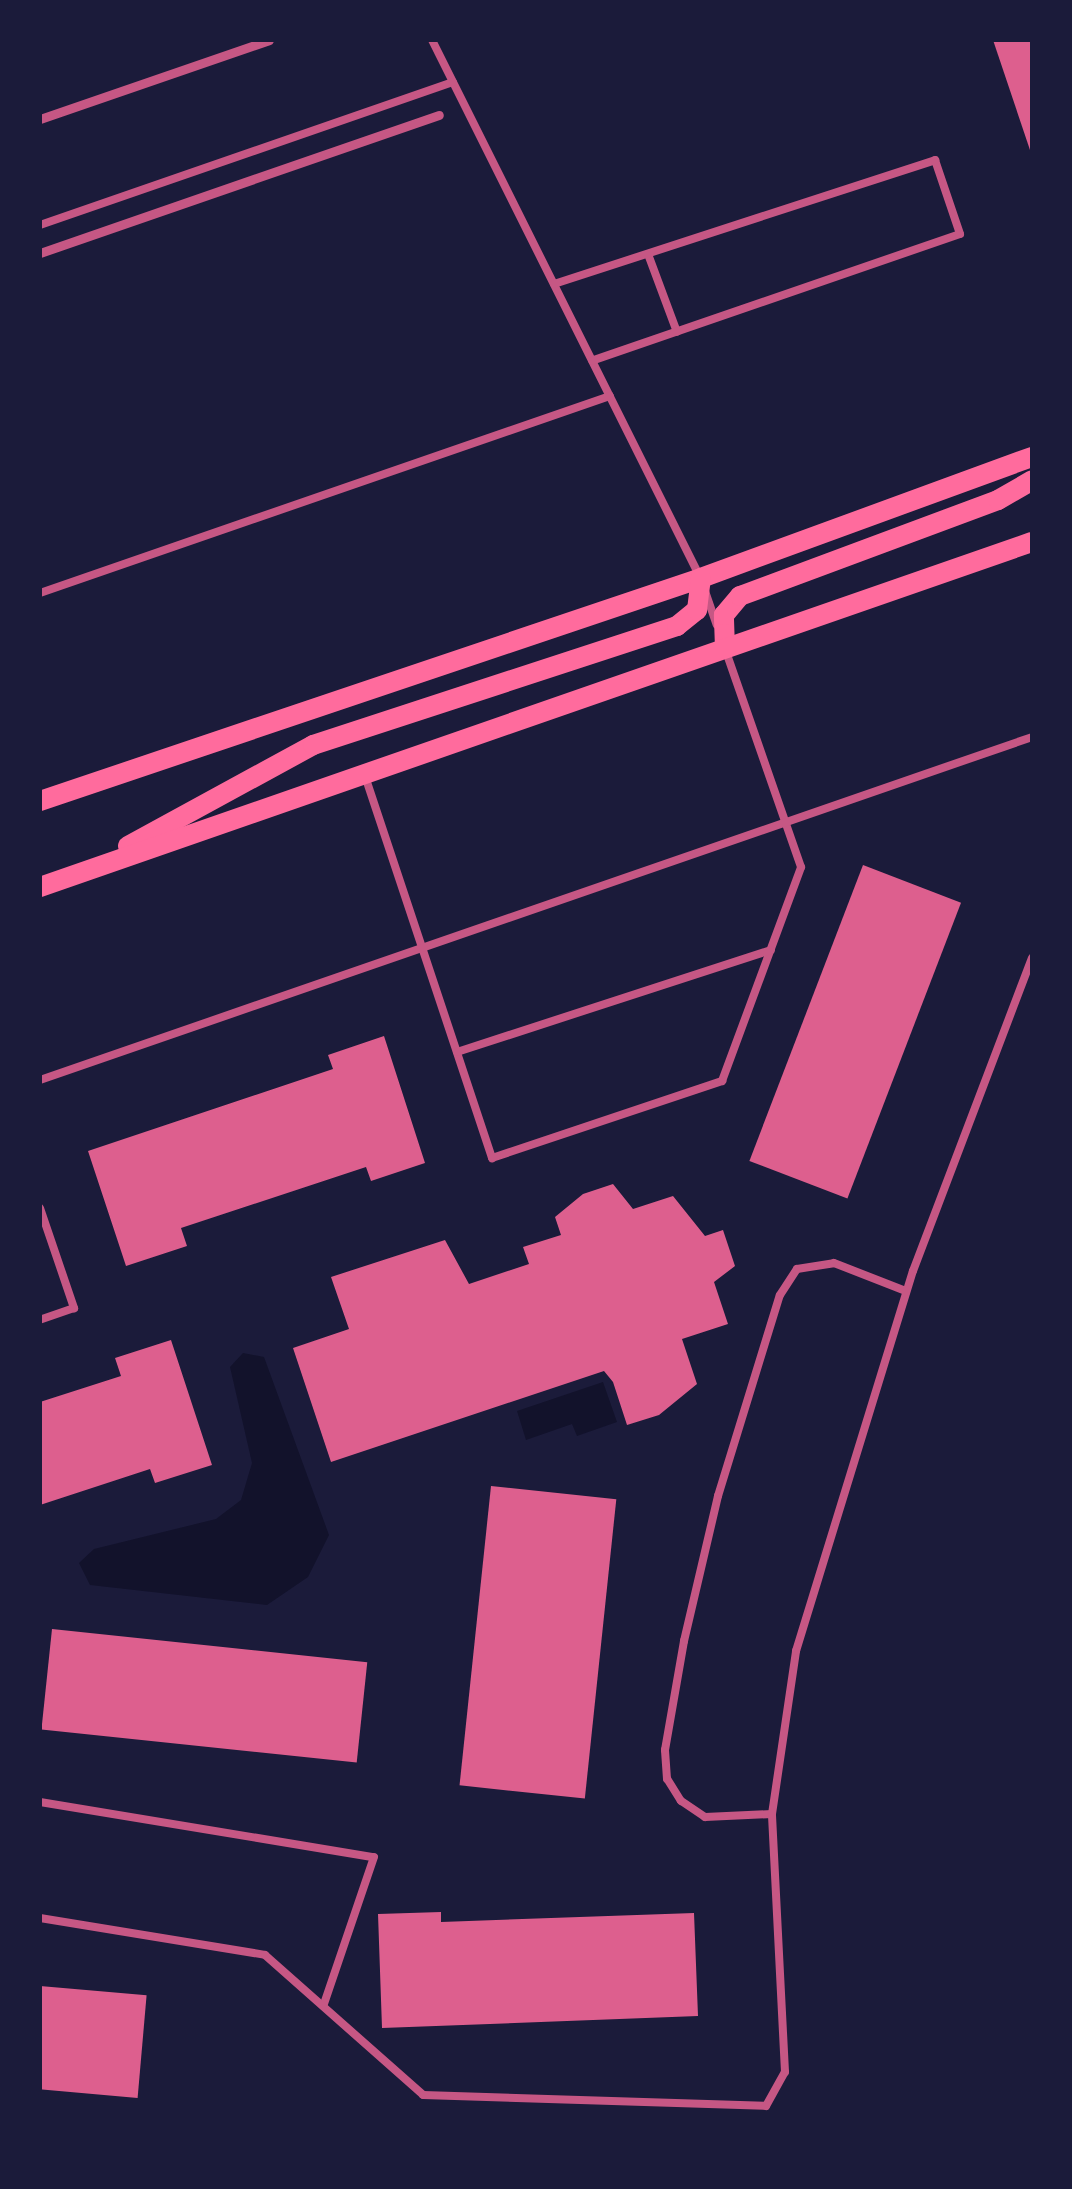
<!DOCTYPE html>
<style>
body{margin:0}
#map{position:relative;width:1072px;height:2189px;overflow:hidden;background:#1b1b3a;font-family:Quicksand,sans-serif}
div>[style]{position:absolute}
.water>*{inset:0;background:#12122b}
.building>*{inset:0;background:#dd5f8e;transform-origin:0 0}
.service>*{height:8px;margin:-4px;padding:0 4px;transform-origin:4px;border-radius:4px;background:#c65784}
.pedestrian>*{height:9px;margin:-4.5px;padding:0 4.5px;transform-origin:4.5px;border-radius:4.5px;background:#c65784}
.secondary>*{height:20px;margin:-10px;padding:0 10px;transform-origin:10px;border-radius:10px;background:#ff6b9d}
span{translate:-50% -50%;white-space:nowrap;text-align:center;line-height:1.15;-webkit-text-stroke:8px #1b1b3a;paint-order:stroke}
.frame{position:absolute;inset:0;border:42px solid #1b1b3a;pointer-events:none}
</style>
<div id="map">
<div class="water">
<div style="clip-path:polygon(243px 1353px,264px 1357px,329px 1535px,308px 1577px,267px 1605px,90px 1585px,79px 1563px,94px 1549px,216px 1519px,241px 1500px,252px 1463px,230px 1367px)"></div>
<div style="clip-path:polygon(603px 1382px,617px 1422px,577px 1436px,572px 1424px,526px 1440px,517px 1411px)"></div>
</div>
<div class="building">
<div style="clip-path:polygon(993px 40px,1032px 40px,1032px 153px,1031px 153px)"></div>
<div style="left:863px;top:865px;width:105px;height:317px;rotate:21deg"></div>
<div style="clip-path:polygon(384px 1036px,425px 1163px,371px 1181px,366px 1167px,181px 1228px,187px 1246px,126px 1266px,88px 1151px,333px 1069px,328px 1055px)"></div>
<div style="clip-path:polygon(613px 1184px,633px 1209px,673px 1196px,705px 1236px,723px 1230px,735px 1266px,714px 1282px,728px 1324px,682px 1339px,697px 1384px,659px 1415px,627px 1425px,613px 1382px,604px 1371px,331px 1462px,293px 1348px,349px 1329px,331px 1277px,445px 1240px,469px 1284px,529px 1264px,523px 1247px,561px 1235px,555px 1217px,583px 1194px)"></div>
<div style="clip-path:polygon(171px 1340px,212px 1465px,155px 1483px,150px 1469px,40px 1505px,40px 1402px,121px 1376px,115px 1358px)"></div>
<div style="left:491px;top:1486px;width:126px;height:301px;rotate:6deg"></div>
<div style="left:52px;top:1629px;width:317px;height:101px;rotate:6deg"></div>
<div style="clip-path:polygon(441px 1912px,441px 1922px,694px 1913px,698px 2016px,382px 2028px,378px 1914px)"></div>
<div style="left:40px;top:1986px;width:107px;height:103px;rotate:5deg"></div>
</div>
<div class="service">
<div style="left:432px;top:40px;width:600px;rotate:63.48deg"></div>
<div style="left:40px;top:225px;width:437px;rotate:-19.1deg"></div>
<div style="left:648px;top:254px;width:83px;rotate:69.6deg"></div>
<div style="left:554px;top:284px;width:401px;rotate:-18deg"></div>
<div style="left:935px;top:160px;width:78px;rotate:71.3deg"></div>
<div style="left:960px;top:234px;width:389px;rotate:161deg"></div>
<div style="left:705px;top:591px;width:36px;rotate:71deg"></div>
<div style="left:40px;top:593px;width:603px;rotate:-19.07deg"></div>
<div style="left:365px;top:776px;width:403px;rotate:71.6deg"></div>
<div style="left:492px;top:1158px;width:243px;rotate:-18.5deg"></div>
<div style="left:722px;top:1081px;width:228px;rotate:-69.7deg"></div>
<div style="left:801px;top:867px;width:228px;rotate:-109.2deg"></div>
<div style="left:457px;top:1052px;width:330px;rotate:-18deg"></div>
<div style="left:40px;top:1080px;width:1050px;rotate:-19.07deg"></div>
<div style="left:40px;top:1208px;width:106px;rotate:71.2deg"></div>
<div style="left:74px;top:1308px;width:36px;rotate:161deg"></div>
<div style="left:40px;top:1802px;width:338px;rotate:9.4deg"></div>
<div style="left:374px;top:1857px;width:155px;rotate:108.8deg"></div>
<div style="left:772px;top:1814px;width:67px;rotate:177.4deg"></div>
<div style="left:705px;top:1817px;width:29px;rotate:-146deg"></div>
<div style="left:681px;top:1801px;width:26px;rotate:-122deg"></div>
<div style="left:667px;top:1779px;width:29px;rotate:-94deg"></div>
<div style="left:665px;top:1750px;width:111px;rotate:-80.1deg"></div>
<div style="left:684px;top:1641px;width:149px;rotate:-76.8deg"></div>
<div style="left:718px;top:1496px;width:210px;rotate:-72.9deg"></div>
<div style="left:780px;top:1295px;width:31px;rotate:-57deg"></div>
<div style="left:797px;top:1269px;width:37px;rotate:-9deg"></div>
<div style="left:834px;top:1263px;width:77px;rotate:21.3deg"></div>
<div style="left:40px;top:1918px;width:228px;rotate:9.3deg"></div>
<div style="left:265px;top:1955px;width:211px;rotate:41.5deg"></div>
<div style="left:423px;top:2095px;width:343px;rotate:1.8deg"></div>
<div style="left:766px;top:2106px;width:39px;rotate:-61deg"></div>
<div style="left:785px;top:2072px;width:258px;rotate:-92.9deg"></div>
<div style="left:772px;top:1814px;width:165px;rotate:-81.6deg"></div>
<div style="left:796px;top:1651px;width:398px;rotate:-72.9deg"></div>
<div style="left:913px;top:1271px;width:335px;rotate:-69.2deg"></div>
</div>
<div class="pedestrian">
<div style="left:40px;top:119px;width:242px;rotate:-19deg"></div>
<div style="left:40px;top:253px;width:422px;rotate:-19.1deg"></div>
</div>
<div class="secondary">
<div style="left:725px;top:648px;width:33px;rotate:-92deg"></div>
<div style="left:724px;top:615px;width:25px;rotate:-50deg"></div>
<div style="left:740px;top:596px;width:275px;rotate:-20.4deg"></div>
<div style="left:998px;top:500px;width:39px;rotate:-30deg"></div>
<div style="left:40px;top:801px;width:698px;rotate:-18.64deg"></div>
<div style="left:701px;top:578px;width:352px;rotate:-20.1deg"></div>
<div style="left:128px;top:846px;width:211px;rotate:-28.6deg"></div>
<div style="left:313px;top:745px;width:383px;rotate:-18.1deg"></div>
<div style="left:677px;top:626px;width:26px;rotate:-39deg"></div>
<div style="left:697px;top:610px;width:32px;rotate:-83deg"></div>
<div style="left:40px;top:887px;width:1050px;rotate:-19.18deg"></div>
</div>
<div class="frame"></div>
</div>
